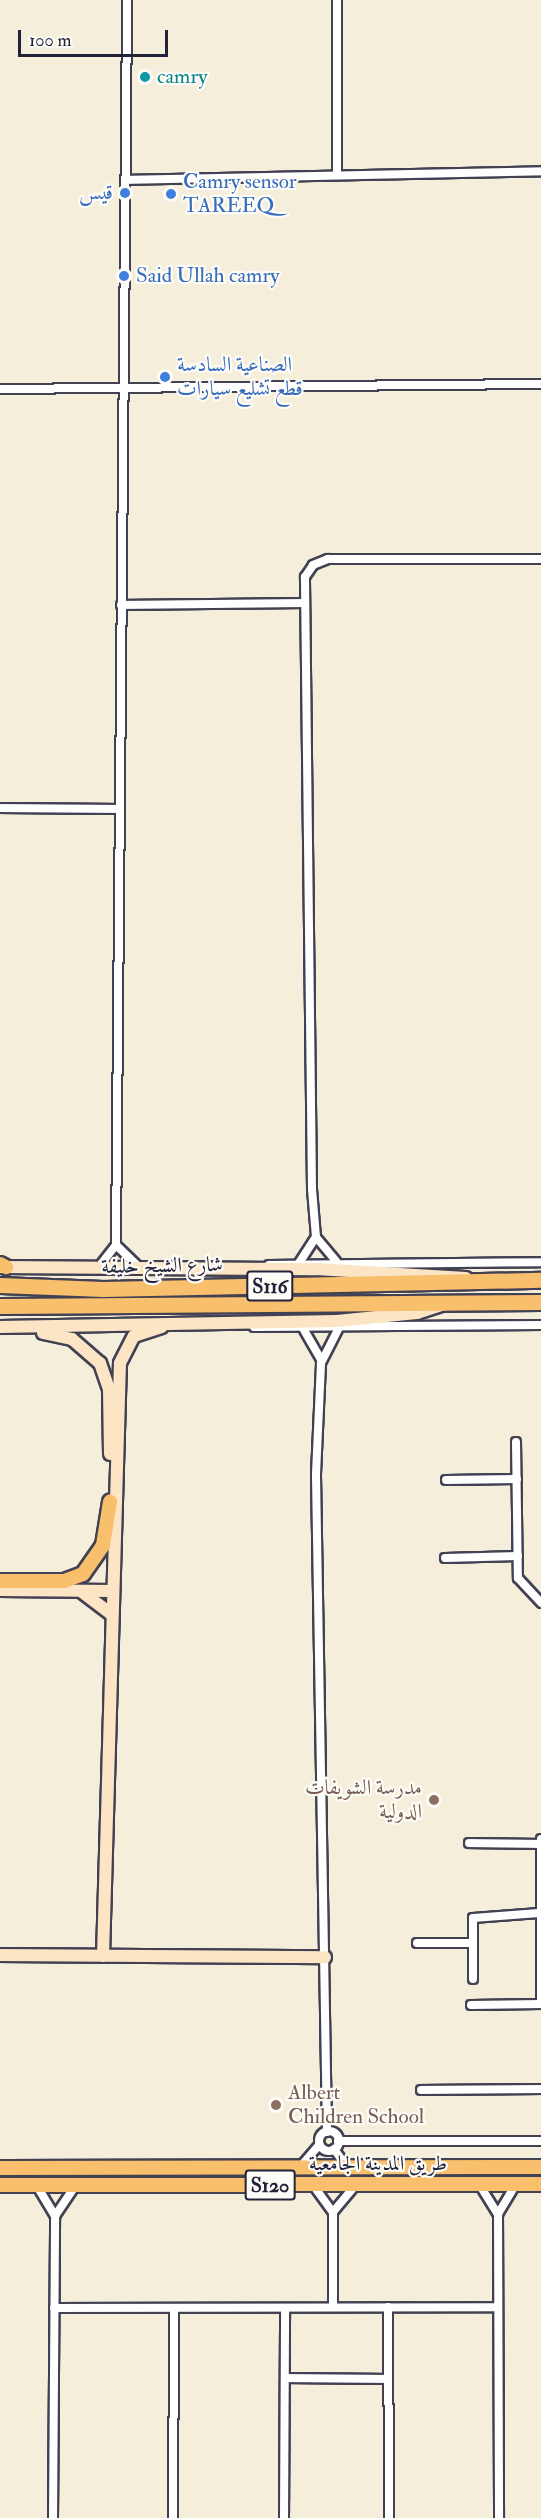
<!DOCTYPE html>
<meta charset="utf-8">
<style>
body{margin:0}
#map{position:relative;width:541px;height:2518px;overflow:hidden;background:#f5eedb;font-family:"IM FELL Double Pica",Amiri,serif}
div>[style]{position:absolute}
.roads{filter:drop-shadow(2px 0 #424153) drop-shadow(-2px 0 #424153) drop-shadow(0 2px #424153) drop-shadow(0 -2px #424153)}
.street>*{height:8px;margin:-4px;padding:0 4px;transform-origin:4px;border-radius:4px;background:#fff}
.street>.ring{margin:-4px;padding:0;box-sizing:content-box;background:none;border:8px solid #fff;border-radius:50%}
.secondary>*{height:12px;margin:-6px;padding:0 6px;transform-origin:6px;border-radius:6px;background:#fce5c4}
.primary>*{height:14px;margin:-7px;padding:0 7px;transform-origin:7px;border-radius:7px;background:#f8bf6c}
.highway>*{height:15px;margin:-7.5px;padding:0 7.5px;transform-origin:7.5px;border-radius:7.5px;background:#f8bf6c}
.dots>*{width:16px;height:16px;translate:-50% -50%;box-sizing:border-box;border:3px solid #fdfcf7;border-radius:50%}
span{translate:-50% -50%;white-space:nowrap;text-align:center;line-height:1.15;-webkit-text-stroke:4.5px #fdfcf7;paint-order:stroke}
.shield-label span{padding:2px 4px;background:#fdfcf7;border:2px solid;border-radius:4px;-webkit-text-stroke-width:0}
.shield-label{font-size:20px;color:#22223b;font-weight:700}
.culture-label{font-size:21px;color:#0d838f}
.left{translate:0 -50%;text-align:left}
.shop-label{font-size:21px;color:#366cbe}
.right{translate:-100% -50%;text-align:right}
.street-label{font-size:21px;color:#22223b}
.education-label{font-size:21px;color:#785e54}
.scale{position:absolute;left:18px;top:30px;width:150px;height:27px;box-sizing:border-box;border:3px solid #22223b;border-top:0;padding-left:8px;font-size:18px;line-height:21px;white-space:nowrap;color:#22223b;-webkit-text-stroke:4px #fdfcf7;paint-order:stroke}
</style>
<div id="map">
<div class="roads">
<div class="street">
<div style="left:337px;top:0;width:174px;rotate:90deg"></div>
<div style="left:125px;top:180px;width:416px;rotate:-1.2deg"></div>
<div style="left:0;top:389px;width:541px;rotate:-0.53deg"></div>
<div style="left:121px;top:605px;width:181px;rotate:-0.6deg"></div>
<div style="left:0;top:808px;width:119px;rotate:0.5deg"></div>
<div style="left:116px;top:1245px;width:32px;rotate:44deg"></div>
<div style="left:336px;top:1261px;width:31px;rotate:-130deg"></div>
<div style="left:316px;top:1237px;width:48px;rotate:-94.8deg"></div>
<div style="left:312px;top:1189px;width:612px;rotate:-90.66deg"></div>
<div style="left:305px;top:577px;width:14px;rotate:-56deg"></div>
<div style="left:313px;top:565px;width:16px;rotate:-22deg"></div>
<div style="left:328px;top:559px;width:213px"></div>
<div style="left:299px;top:1263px;width:31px;rotate:-57deg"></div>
<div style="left:269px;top:1265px;width:272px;rotate:-0.6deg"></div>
<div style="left:98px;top:1268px;width:29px;rotate:-52deg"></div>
<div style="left:116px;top:1245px;width:1245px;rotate:-89.49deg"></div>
<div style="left:254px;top:1327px;width:287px;rotate:-0.4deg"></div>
<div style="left:304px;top:1330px;width:34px;rotate:60deg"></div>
<div style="left:516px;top:1442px;width:136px;rotate:89.2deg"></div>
<div style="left:518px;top:1578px;width:34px;rotate:47deg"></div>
<div style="left:446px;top:1480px;width:71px;rotate:-0.8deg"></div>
<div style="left:445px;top:1558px;width:73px;rotate:-1.6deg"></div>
<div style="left:541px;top:1839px;width:164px;rotate:90deg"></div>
<div style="left:469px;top:1843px;width:71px;rotate:0.8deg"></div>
<div style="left:417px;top:1943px;width:55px"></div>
<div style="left:473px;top:1979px;width:61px;rotate:-90deg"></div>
<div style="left:473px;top:1918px;width:66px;rotate:-4.3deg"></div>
<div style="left:471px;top:2005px;width:70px;rotate:-0.8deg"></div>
<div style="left:421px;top:2090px;width:120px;rotate:-0.5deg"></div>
<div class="ring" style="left:319px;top:2131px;width:12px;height:12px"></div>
<div style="left:327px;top:2132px;width:658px;rotate:-90.96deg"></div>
<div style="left:316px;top:1474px;width:111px;rotate:-87.4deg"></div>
<div style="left:321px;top:1363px;width:37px;rotate:-63deg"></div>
<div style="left:338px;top:2141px;width:203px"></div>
<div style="left:334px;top:2149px;width:22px;rotate:54deg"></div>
<div style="left:300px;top:2167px;width:29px;rotate:-49deg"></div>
<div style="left:479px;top:2184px;width:36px;rotate:58deg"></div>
<div style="left:498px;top:2214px;width:304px;rotate:89.8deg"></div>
<div style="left:313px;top:2185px;width:34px;rotate:54deg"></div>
<div style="left:333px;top:2213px;width:94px;rotate:90deg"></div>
<div style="left:37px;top:2186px;width:35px;rotate:59deg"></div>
<div style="left:333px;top:2212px;width:34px;rotate:-50deg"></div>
<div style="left:498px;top:2214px;width:35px;rotate:-59deg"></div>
<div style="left:388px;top:2307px;width:211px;rotate:89.7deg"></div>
<div style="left:54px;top:2308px;width:444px;rotate:-0.1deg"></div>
<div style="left:285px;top:2378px;width:103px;rotate:0.6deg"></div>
<div style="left:53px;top:2518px;width:302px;rotate:-89.6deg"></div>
<div style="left:55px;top:2216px;width:37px;rotate:-56deg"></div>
<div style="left:173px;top:2518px;width:210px;rotate:-89.7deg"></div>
<div style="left:284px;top:2518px;width:210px;rotate:-89.7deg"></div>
</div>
<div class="secondary">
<div style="left:0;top:1267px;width:316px;rotate:0.4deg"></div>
<div style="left:316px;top:1269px;width:150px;rotate:3.4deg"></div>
<div style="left:0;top:1327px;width:337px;rotate:-1deg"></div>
<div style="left:337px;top:1321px;width:80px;rotate:-5.7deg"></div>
<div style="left:417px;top:1313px;width:28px;rotate:-18deg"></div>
<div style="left:43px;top:1333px;width:30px;rotate:12deg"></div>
<div style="left:72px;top:1339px;width:37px;rotate:41deg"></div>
<div style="left:100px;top:1363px;width:28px;rotate:71deg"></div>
<div style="left:109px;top:1389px;width:65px;rotate:89.1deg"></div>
<div style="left:0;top:1590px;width:113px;rotate:0.5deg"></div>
<div style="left:82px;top:1592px;width:38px;rotate:37deg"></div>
<div style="left:0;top:1955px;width:325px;rotate:0.4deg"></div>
<div style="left:103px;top:1956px;width:593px;rotate:-88.36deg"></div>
<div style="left:120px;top:1363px;width:30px;rotate:-63deg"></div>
<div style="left:134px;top:1336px;width:29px;rotate:-18deg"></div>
</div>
<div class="primary">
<div style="left:0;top:1264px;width:7px;rotate:27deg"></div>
<div style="left:0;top:1581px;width:64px"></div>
<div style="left:64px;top:1581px;width:20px;rotate:-20deg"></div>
<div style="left:83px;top:1574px;width:35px;rotate:-55deg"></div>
<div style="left:103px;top:1545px;width:44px;rotate:-80.8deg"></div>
<div style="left:0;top:2168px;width:541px;rotate:-0.11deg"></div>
<div style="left:0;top:2185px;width:541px;rotate:-0.11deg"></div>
</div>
<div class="highway">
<div style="left:0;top:1285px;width:103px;rotate:2.2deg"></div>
<div style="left:103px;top:1289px;width:438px;rotate:-1.2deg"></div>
<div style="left:0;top:1306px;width:541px;rotate:-0.42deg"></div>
</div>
</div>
<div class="dots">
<div style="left:145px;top:77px;background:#0f9aa8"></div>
<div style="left:125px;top:193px;background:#3f7fe0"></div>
<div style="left:171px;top:194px;background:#3f7fe0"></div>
<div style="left:124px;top:276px;background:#3f7fe0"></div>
<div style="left:165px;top:377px;background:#3f7fe0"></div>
<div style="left:434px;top:1800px;background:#8d6e63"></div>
<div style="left:276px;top:2105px;background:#8d6e63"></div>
</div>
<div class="shield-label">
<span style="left:270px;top:1286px">S116</span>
<span style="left:270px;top:2185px">S120</span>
</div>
<div class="culture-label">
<span class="left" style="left:157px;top:77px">camry</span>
</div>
<div class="shop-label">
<span class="left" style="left:183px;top:194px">Camry sensor<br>TAREEQ</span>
<span class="right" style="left:113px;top:193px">قيس</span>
<span class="left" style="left:136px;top:276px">Said Ullah camry</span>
<span class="left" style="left:177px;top:377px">الصناعية السادسة<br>قطع تشليع سيارات</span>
</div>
<div class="street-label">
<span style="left:162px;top:1266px;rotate:-1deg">شارع الشيخ خليفة</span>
<span style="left:378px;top:2164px">طريق المدينة الجامعية</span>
</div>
<div class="education-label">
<span class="right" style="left:422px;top:1800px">مدرسة الشويفات<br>الدولية</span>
<span class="left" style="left:288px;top:2105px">Albert<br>Children School</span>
</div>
<div class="scale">100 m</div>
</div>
